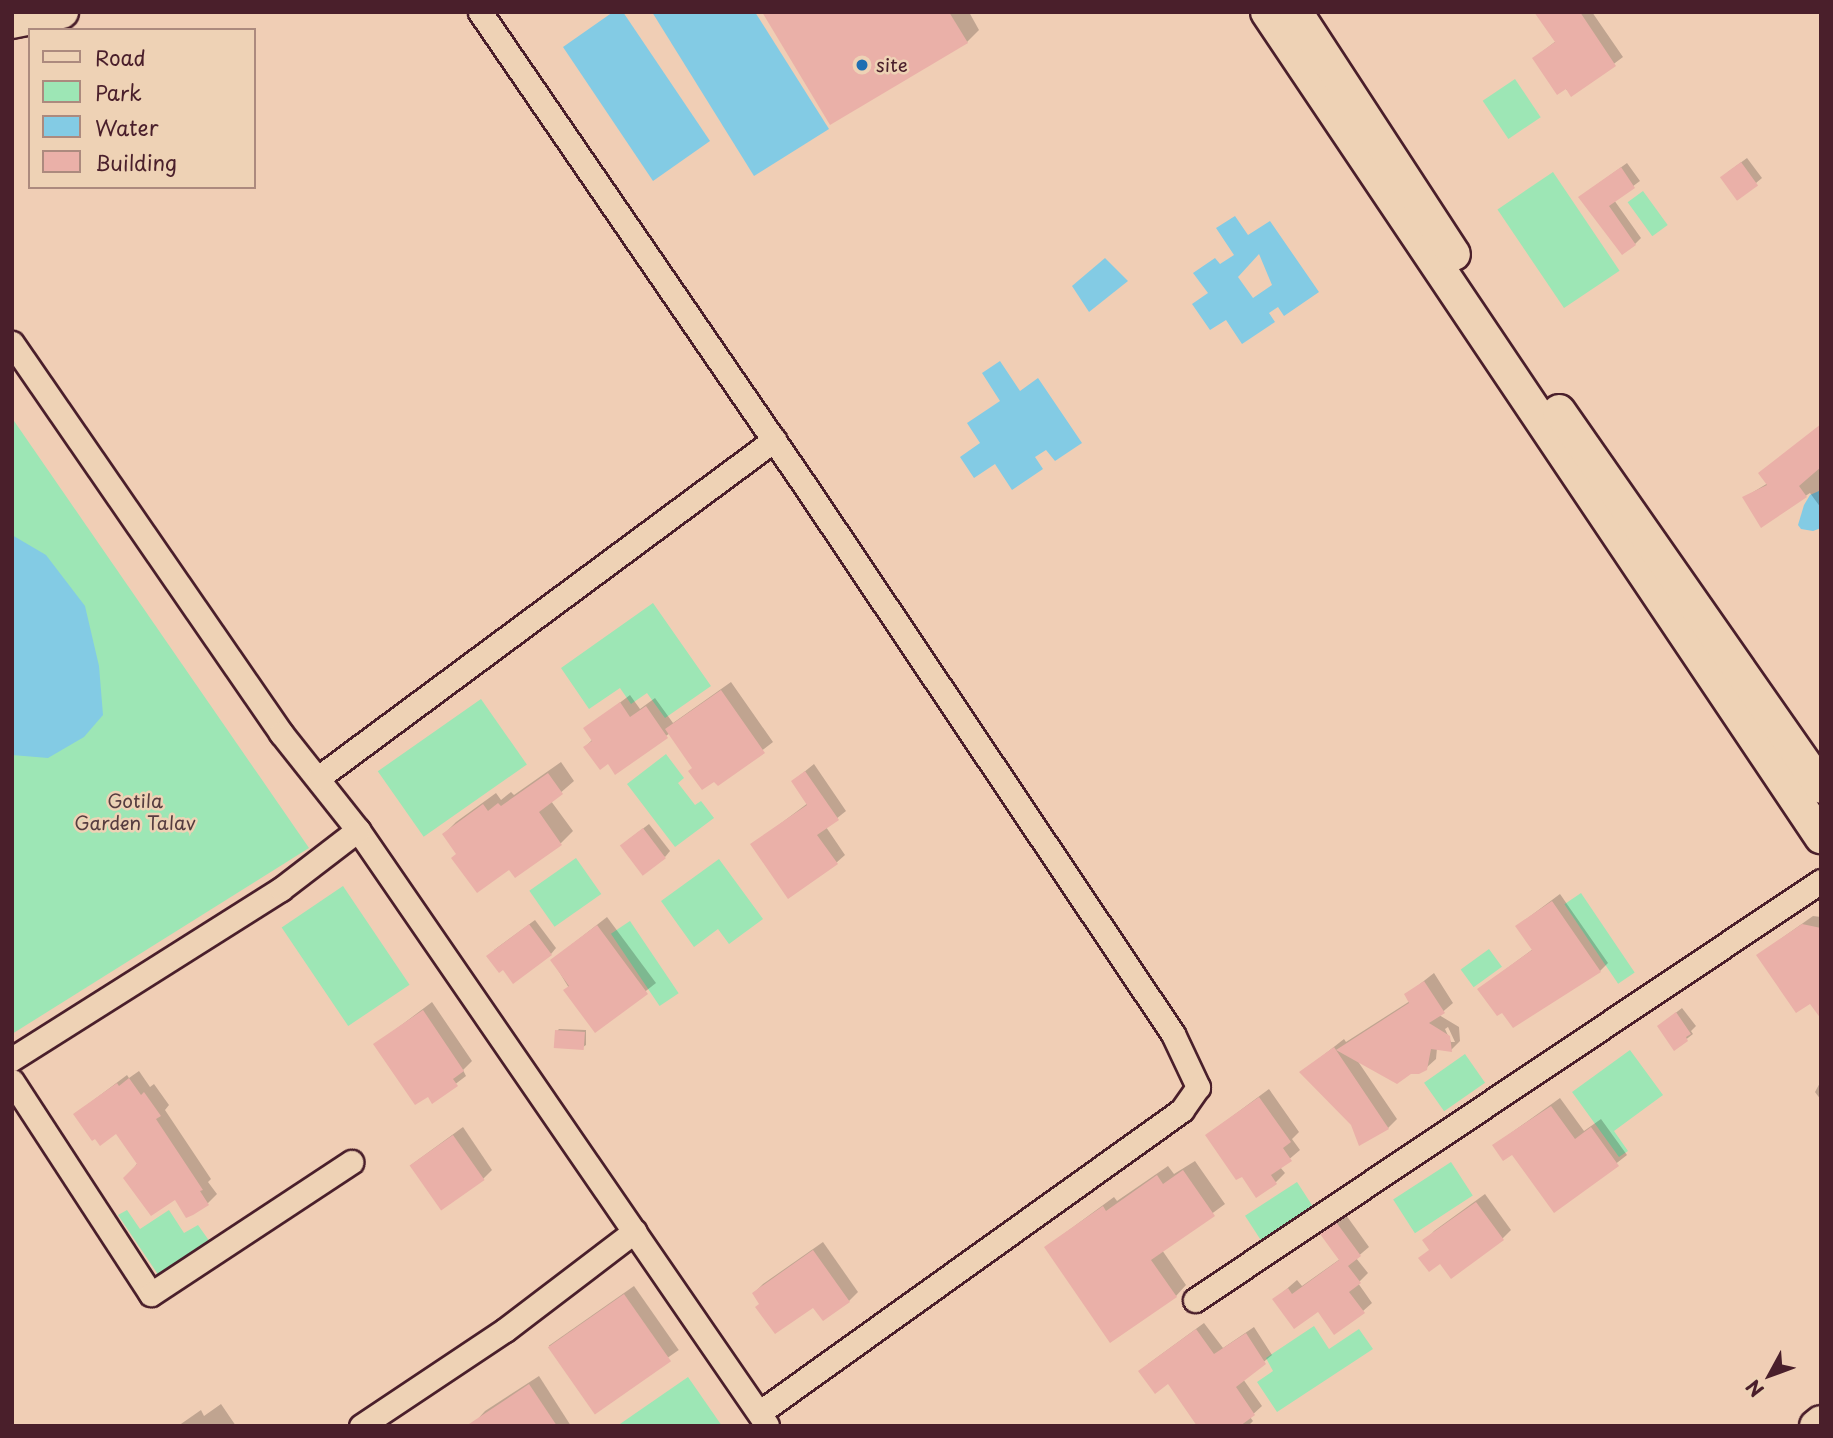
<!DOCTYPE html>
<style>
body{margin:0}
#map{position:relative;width:1833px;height:1438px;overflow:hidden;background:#f0ceb5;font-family:"Playpen Sans",sans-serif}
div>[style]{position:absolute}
.green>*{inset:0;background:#9de6b5;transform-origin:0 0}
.water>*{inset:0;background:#83cbe4}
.shadow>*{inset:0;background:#0003;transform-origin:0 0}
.building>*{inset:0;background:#eab0a8;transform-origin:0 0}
.roads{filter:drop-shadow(2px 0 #4a1f2b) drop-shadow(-2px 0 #4a1f2b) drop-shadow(0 2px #4a1f2b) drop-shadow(0 -2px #4a1f2b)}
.street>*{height:23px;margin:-11.5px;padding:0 11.5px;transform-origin:11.5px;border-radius:11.5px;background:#eed2b5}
.secondary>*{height:32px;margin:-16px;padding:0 16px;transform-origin:16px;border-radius:16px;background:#eed2b5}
.dots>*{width:19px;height:19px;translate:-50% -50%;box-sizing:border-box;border:4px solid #eed2b5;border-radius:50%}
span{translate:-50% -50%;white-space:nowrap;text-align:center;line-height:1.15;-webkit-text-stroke:5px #eed2b5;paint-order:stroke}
.poi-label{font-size:19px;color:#4a1f2b}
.left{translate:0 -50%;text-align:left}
.park-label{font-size:19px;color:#563d40}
.frame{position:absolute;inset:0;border:14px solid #4a1f2b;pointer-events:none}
.legend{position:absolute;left:28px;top:28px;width:228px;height:161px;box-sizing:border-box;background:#eed2b5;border:2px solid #ac8a7e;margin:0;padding:9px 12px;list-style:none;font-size:21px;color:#4a1f2b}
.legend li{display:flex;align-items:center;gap:14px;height:35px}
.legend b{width:35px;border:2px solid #ac8a7e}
.north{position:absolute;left:1735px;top:1340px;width:70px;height:70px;-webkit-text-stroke:5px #eed2b5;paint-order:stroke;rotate:229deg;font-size:19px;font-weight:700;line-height:28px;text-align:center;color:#4a1f2b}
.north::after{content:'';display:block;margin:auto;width:24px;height:32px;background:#4a1f2b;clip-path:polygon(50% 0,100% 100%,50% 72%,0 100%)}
</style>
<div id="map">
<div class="green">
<div style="left:1515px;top:79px;width:46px;height:39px;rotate:56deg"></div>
<div style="left:1553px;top:172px;width:119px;height:67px;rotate:56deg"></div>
<div style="left:1643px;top:191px;width:42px;height:19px;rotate:54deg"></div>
<div style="clip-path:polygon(12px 418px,309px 848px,12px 1034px)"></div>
<div style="clip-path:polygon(653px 603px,711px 686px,665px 718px,647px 693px,631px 704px,620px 688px,589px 709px,561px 668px)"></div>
<div style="left:481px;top:699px;width:80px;height:126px;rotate:55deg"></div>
<div style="clip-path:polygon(666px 754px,684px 778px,678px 783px,695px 805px,701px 801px,714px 818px,675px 847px,627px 784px)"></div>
<div style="left:576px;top:858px;width:44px;height:57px;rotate:55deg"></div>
<div style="clip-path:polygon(719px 859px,763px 919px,729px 944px,718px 929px,694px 947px,661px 901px)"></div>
<div style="left:343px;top:886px;width:119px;height:74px;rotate:56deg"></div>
<div style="left:1581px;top:893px;width:96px;height:20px;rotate:56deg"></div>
<div style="left:630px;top:921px;width:87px;height:23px;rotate:56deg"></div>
<div style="left:1489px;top:949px;width:22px;height:35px;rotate:54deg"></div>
<div style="clip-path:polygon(1630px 1050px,1663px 1095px,1614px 1131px,1628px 1151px,1619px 1157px,1572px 1092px)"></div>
<div style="left:1465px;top:1054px;width:35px;height:50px;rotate:55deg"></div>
<div style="left:1451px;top:1162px;width:40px;height:69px;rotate:57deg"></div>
<div style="left:1297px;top:1182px;width:31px;height:62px;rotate:57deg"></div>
<div style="clip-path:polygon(127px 1210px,140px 1229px,169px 1210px,184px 1233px,198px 1225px,210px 1242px,159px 1276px,118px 1215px)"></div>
<div style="clip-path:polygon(1314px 1326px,1329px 1349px,1359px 1329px,1373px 1349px,1277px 1412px,1257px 1382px,1273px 1371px,1266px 1358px)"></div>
<div style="clip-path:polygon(688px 1377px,722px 1426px,617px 1426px)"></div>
</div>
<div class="water">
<div style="clip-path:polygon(613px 12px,623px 12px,710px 141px,653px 181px,563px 47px)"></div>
<div style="clip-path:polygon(652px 12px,755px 12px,829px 129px,754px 176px)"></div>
<div style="clip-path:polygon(evenodd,1235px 216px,1248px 235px,1270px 221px,1319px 292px,1284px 316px,1278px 307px,1269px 313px,1275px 322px,1242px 344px,1226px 320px,1210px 330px,1192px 304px,1208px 293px,1193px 273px,1215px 258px,1220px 264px,1234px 255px,1216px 228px,1235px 216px,1259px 254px,1272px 285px,1253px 298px,1238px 277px,1259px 254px)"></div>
<div style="clip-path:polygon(1105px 258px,1128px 281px,1089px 312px,1072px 286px)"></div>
<div style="clip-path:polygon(1000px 361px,1020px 391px,1038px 378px,1082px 443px,1055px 461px,1046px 450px,1035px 457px,1043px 469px,1012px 490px,995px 464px,974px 478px,960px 457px,980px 443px,967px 423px,1000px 401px,982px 373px)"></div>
<div style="clip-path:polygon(1821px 490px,1821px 528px,1813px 531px,1801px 529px,1798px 525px,1804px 505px,1810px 495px)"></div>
<div style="clip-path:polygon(12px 535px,46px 555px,85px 606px,99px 666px,103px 715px,84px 737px,48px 758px,12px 755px)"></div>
</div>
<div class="shadow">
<div style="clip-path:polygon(764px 12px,969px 12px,979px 30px,967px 42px)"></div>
<div style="clip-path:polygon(1540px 12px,1592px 12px,1623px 57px,1572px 95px,1534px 58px,1556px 41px)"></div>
<div style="clip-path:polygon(1747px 158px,1762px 178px,1756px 183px,1728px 172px)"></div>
<div style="clip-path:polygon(1627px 163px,1640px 181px,1614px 200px,1641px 238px,1635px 244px,1580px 197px)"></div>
<div style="clip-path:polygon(1821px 425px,1821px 508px,1810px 493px,1761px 525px,1745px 497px,1768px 483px)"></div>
<div style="clip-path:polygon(731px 682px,773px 742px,718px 784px,694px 768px,670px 733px,616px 772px,608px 762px,585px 747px,593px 739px,585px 729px,630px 695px,640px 709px,655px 698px,673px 723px)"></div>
<div style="clip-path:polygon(561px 762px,574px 781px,551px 801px,573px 831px,561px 843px,509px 867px,458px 854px,444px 834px,456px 822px,496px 793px,501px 800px,511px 792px,514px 795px)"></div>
<div style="clip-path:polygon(814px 764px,846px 811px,826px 827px,845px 855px,836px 863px,752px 845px,808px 803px,793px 781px)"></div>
<div style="clip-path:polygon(649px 824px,670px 851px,665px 857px,628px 840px)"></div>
<div style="clip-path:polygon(1560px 894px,1608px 963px,1600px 971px,1502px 1010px,1479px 989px,1533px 949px,1517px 926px)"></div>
<div style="clip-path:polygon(1813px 916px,1821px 917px,1821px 1002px,1758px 955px)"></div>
<div style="clip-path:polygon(607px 917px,656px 983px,595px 1031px,552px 960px)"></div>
<div style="clip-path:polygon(535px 920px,556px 948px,551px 954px,494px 950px)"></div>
<div style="clip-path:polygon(evenodd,1434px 973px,1453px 1003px,1439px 1015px,1459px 1027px,1460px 1041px,1451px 1050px,1437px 1048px,1436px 1059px,1426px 1068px,1357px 1060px,1397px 1119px,1388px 1128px,1352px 1124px,1302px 1072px,1344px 1039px,1346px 1042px,1410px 1001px,1406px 995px,1434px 973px,1448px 1027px,1455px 1042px,1451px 1042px,1445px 1029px,1448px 1027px)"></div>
<div style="clip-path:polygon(432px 1002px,472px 1061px,463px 1070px,466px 1076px,433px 1101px,375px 1045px)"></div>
<div style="clip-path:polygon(1682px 1008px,1696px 1026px,1691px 1031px,1693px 1034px,1675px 1048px,1665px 1021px)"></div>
<div style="clip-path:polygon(559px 1029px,586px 1030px,586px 1045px,583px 1047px,557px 1031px)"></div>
<div style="clip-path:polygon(139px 1071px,150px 1087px,154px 1084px,169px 1105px,165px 1110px,211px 1179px,208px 1182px,217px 1194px,208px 1203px,175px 1198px,132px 1171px,138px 1162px,116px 1132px,75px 1114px,127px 1075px,129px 1078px)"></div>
<div style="clip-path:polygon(1821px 1081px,1821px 1100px,1815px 1092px)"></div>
<div style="clip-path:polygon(1269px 1089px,1299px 1132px,1292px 1139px,1300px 1150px,1280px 1167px,1285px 1173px,1276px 1182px,1242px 1174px,1207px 1135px)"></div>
<div style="clip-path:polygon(1560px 1098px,1584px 1131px,1601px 1119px,1627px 1155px,1555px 1211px,1512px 1153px,1494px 1145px)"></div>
<div style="clip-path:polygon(463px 1127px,492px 1170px,483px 1179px,411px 1165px)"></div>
<div style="clip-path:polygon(1195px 1161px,1225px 1204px,1162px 1250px,1186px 1285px,1176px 1296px,1046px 1247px,1114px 1197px,1117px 1201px,1168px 1166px,1174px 1174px)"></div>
<div style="clip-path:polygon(1485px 1194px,1511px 1230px,1502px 1239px,1431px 1249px,1425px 1241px,1434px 1231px)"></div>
<div style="clip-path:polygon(1346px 1215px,1369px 1247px,1356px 1258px,1368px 1273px,1358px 1283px,1372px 1303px,1363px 1311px,1275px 1299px,1297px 1280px,1302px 1286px,1340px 1259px,1322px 1234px)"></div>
<div style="clip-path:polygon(823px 1242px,858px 1292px,849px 1301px,813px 1305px,761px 1303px,754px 1293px,763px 1284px)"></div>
<div style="left:634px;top:1286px;width:78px;height:104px;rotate:55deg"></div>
<div style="clip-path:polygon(1204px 1323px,1223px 1348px,1254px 1327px,1272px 1355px,1243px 1379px,1262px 1406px,1250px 1417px,1253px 1421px,1248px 1426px,1199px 1426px,1169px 1382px,1148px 1364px)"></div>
<div style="clip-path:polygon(539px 1376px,571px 1426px,480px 1426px,476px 1421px,485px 1411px)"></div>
<div style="clip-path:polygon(221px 1404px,236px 1426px,178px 1426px,201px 1410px,204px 1416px)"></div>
</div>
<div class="building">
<div style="clip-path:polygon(762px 12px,949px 12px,968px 43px,830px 125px)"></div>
<div style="clip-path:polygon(1534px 12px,1580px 12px,1616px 66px,1571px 97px,1566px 89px,1557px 95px,1532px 58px,1555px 42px)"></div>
<div style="left:1741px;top:162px;width:29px;height:26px;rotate:54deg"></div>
<div style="clip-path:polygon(1621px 167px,1635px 188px,1609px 206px,1636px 245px,1622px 255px,1578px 197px)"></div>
<div style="clip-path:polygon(1821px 424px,1821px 467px,1799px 486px,1807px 497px,1761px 528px,1742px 497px,1767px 485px,1758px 473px)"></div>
<div style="clip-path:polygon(721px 690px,765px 753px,718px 786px,714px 782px,702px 790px,688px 771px,692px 768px,665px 729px)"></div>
<div style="clip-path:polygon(620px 702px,630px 717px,646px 706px,668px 738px,615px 775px,608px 764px,600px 770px,583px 747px,592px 741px,583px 728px)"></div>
<div style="clip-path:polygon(805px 771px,839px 820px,817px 835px,838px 864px,788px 899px,750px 844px,807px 805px,791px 781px)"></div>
<div style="clip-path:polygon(548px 773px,563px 794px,539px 812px,562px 845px,515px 878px,509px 870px,477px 893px,451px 858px,456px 854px,442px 834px,483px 804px,488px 811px,498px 803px,501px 806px)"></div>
<div style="left:643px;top:828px;width:38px;height:29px;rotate:53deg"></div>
<div style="clip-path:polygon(1552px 901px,1601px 972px,1513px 1028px,1502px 1013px,1497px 1016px,1477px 989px,1532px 950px,1515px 926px)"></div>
<div style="clip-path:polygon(529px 924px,552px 955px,513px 984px,503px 970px,499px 973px,486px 956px)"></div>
<div style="clip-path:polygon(1802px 924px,1821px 928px,1821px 1019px,1810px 1004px,1796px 1013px,1756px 955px)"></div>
<div style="clip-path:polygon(597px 925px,648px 994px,595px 1033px,563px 990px,569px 986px,550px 960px)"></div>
<div style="clip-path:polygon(1424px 981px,1445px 1013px,1429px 1023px,1450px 1036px,1452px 1052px,1431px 1049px,1427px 1070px,1419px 1074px,1411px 1074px,1397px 1084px,1336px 1050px,1409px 1003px,1404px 994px)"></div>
<div style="clip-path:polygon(423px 1010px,464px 1071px,453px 1079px,458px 1086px,432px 1104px,428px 1097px,415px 1105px,373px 1044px)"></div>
<div style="clip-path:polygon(1676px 1012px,1691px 1034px,1686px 1037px,1688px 1041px,1674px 1051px,1657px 1026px)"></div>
<div style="left:555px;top:1030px;width:30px;height:18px;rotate:4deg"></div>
<div style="clip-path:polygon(1334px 1047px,1389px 1129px,1359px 1146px,1351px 1125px,1299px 1072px)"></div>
<div style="clip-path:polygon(129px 1078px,141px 1095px,144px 1092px,161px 1116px,156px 1119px,203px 1190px,200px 1191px,209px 1205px,193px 1215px,186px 1218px,175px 1200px,151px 1216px,123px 1178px,137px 1164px,116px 1134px,100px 1146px,95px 1139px,92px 1141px,73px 1114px,117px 1083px,119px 1086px)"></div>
<div style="clip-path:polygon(1259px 1097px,1291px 1142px,1283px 1148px,1292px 1161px,1271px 1175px,1277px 1184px,1256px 1198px,1242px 1177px,1236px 1180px,1205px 1135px)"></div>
<div style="clip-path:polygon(1551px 1106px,1575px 1139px,1591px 1127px,1619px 1166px,1554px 1213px,1512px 1155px,1503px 1161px,1492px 1145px)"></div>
<div style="left:453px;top:1135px;width:55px;height:53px;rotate:55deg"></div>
<div style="clip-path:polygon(1183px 1170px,1215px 1216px,1151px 1260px,1177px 1297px,1110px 1343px,1044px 1247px,1103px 1206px,1106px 1211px,1157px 1175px,1163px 1184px)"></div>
<div style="clip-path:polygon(1476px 1202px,1504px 1240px,1451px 1279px,1440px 1264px,1429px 1272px,1418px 1258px,1429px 1250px,1422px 1240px)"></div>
<div style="clip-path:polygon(1336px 1222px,1361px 1256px,1348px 1266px,1361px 1283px,1349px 1292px,1365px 1313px,1334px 1335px,1318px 1312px,1294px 1329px,1272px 1299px,1288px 1288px,1292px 1294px,1339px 1260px,1320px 1234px)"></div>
<div style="clip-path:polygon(813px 1250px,850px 1302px,823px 1321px,813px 1308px,775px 1334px,755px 1307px,759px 1304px,752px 1293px)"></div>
<div style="left:624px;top:1294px;width:82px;height:93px;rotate:55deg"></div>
<div style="clip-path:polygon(1196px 1329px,1214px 1354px,1246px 1333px,1266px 1364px,1236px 1387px,1255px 1415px,1240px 1426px,1197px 1426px,1168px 1384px,1155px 1394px,1138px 1371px)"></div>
<div style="clip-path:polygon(529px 1384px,557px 1426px,466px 1426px)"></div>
</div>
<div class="roads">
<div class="street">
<div style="left:480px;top:12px;width:576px;rotate:55.54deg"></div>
<div style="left:806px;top:487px;width:659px;rotate:56.14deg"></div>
<div style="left:1173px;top:1034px;width:59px;rotate:64.7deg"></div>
<div style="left:1198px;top:1087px;width:28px;rotate:125deg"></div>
<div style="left:1182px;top:1110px;width:520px;rotate:144.39deg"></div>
<div style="left:12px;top:343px;width:474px;rotate:55.4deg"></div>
<div style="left:281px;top:733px;width:124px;rotate:51.6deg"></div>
<div style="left:358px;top:830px;width:722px;rotate:55.5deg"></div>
<div style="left:318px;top:778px;width:568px;rotate:-36.55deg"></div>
<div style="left:12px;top:1059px;width:318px;rotate:-32.3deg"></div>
<div style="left:281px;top:889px;width:97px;rotate:-37.5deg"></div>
<div style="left:12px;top:1081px;width:254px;rotate:56.9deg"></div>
<div style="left:151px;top:1294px;width:240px;rotate:-33.4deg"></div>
<div style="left:1195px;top:1300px;width:753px;rotate:-33.8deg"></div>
<div style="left:361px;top:1426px;width:173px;rotate:-33.7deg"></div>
<div style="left:505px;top:1330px;width:163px;rotate:-37.3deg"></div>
</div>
<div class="secondary">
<div style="left:1267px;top:12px;width:994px;rotate:56.12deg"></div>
<div style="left:1296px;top:12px;width:289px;rotate:56.9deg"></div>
<div style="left:12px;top:22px;width:51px;rotate:-11.3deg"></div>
<div style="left:1559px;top:411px;width:458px;rotate:55.1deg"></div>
<div style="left:1816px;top:1426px;width:6px;rotate:-39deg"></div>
</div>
</div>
<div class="dots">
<div style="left:862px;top:65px;background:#1f6fb2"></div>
</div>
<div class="poi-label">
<span class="left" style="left:876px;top:65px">site</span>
</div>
<div class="park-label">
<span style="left:135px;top:812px">Gotila<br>Garden Talav</span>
</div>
<div class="frame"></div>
<ul class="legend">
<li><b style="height:9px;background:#eed2b5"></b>Road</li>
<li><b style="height:19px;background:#9de6b5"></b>Park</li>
<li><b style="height:19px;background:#83cbe4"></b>Water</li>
<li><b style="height:19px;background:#eab0a8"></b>Building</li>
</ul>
<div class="north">N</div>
</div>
